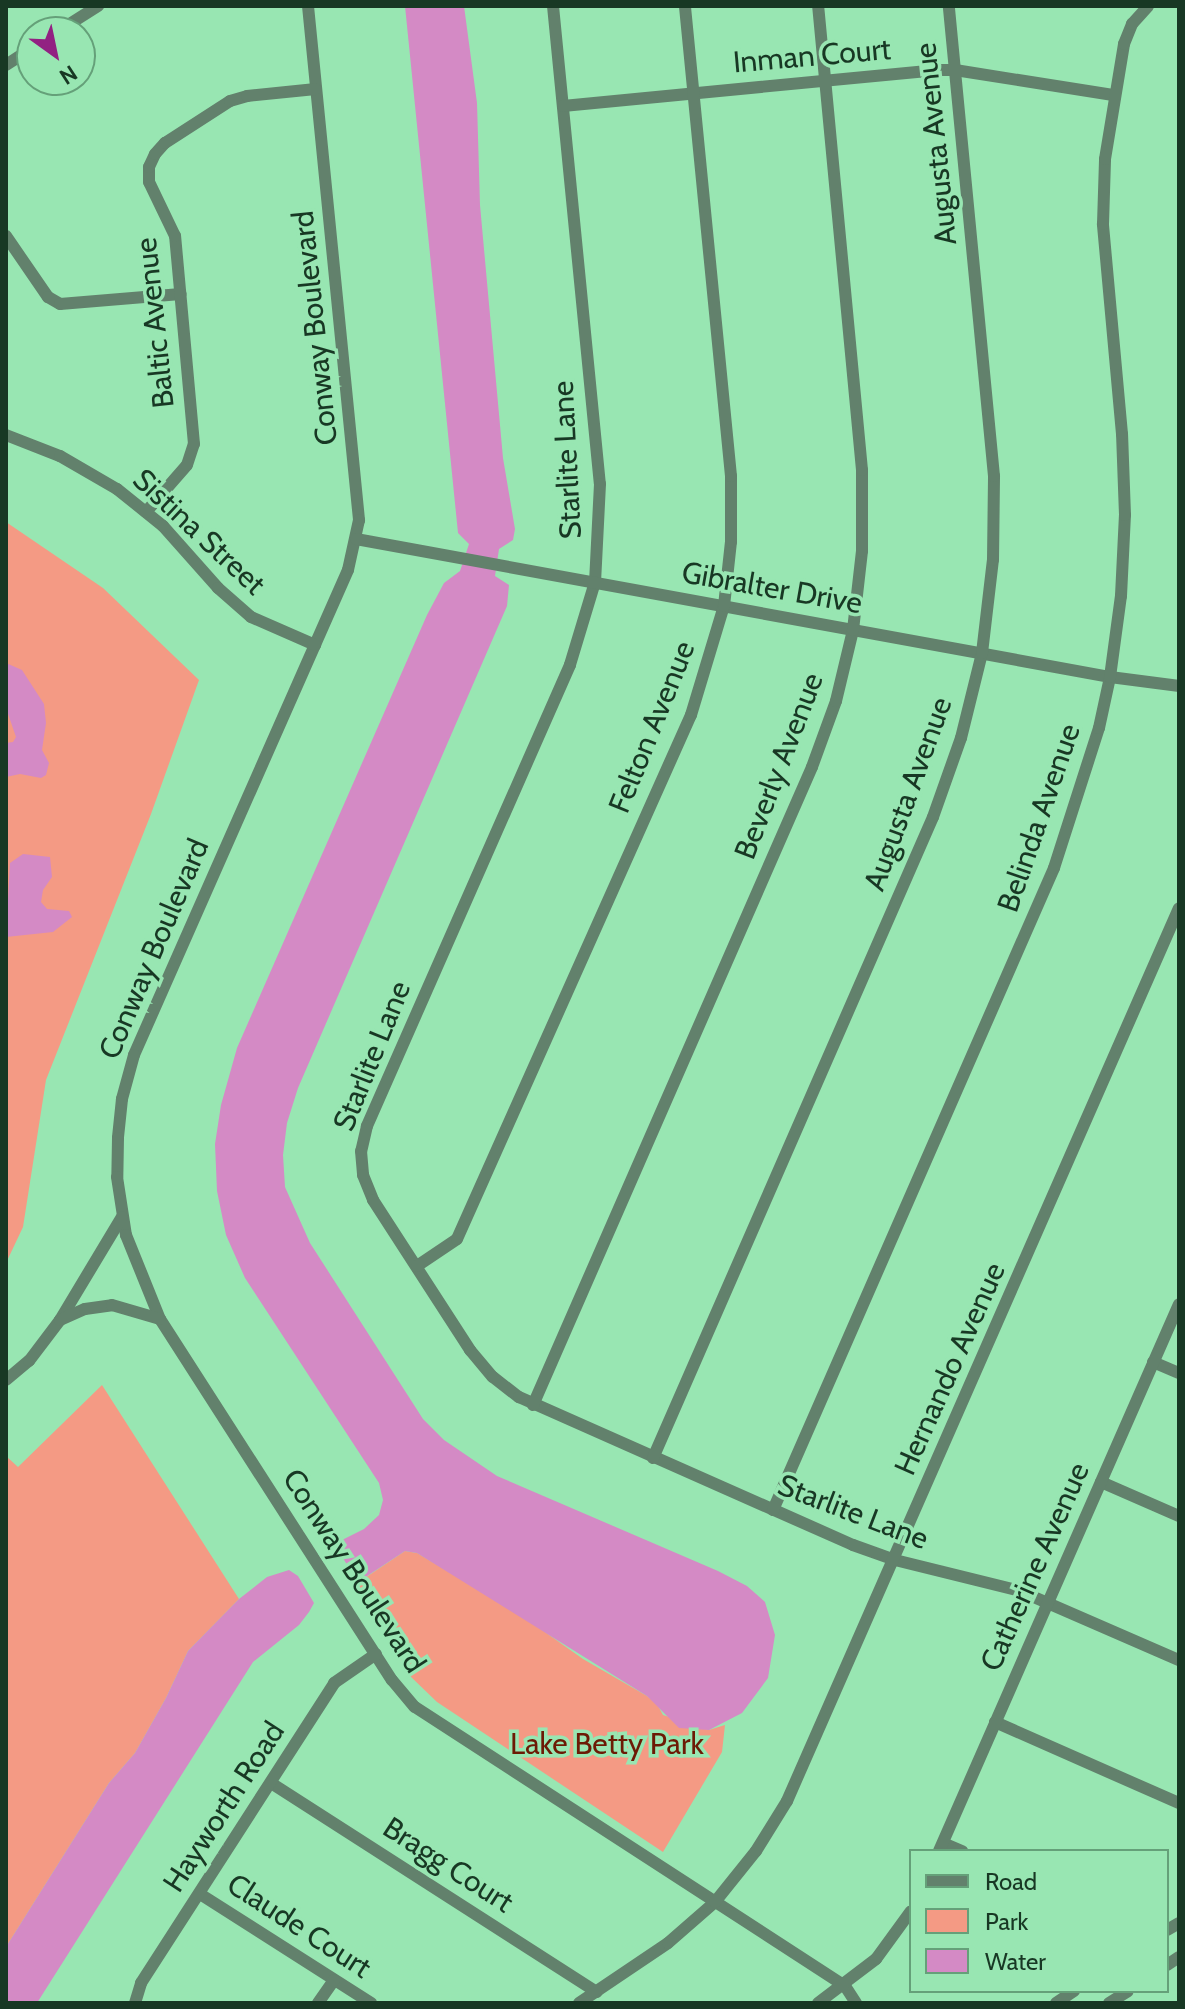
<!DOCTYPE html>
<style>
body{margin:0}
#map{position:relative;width:1185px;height:2009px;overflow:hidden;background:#98e6b2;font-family:Cabin,sans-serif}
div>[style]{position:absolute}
.green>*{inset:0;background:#f49a84}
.water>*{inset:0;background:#d48ac5}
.minor>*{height:12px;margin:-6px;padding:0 6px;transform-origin:6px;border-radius:6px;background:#62816c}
span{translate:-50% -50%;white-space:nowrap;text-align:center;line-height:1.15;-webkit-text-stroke:7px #98e6b2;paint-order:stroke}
.street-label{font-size:30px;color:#183824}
.park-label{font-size:30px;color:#6c1a05}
.frame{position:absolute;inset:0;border:8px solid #183824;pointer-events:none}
.legend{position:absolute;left:909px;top:1849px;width:260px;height:144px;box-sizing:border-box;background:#98e6b2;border:2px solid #65a079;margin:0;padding:10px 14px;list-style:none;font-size:24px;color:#183824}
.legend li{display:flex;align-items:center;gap:16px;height:40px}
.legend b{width:40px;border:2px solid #65a079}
.north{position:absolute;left:16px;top:16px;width:80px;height:80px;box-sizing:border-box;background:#98e6b2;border:2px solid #65a079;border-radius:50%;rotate:147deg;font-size:22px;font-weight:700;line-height:32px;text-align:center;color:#183824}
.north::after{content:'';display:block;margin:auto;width:28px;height:36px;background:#922182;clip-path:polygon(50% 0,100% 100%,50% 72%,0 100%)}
</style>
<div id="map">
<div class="green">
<div style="clip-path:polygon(6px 522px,103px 588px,199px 680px,151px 814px,46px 1080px,23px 1227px,6px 1263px)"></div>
<div style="clip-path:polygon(102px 1385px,239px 1599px,188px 1651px,166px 1698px,135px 1753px,109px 1783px,6px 1947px,6px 1456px,18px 1467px)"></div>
<div style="clip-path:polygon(405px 1551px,417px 1553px,518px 1613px,583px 1659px,647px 1696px,657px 1704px,663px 1715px,709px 1730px,725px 1725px,722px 1752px,663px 1852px,437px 1702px,409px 1675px,347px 1564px,359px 1582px)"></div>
</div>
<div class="water">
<div style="clip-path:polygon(405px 6px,464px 6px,477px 103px,480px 205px,503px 458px,515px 529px,513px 540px,499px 549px,495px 576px,509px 585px,507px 606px,298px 1088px,287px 1123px,283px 1155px,285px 1187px,310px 1243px,423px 1419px,444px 1440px,497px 1476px,718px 1571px,747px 1586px,765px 1602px,775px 1635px,768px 1678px,742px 1713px,709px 1730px,679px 1728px,647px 1696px,417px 1553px,405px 1551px,358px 1582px,334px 1544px,364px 1529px,379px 1515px,383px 1500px,379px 1483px,245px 1278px,226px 1235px,217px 1191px,215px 1144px,221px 1105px,237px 1048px,427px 615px,444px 583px,460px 571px,469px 544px,458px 533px)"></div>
<div style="clip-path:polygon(6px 663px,22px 670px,44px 704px,46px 723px,42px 750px,49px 763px,46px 775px,41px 778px,20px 774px,6px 777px,6px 743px,13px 742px,16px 737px,6px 708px)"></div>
<div style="clip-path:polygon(23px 854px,50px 857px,52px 877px,43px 890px,41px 902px,47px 909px,69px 911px,72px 917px,53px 932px,6px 937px,10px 863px)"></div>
<div style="clip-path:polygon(289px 1570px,298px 1576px,314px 1603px,309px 1612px,299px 1625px,253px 1662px,37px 2003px,6px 2003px,6px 1947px,109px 1783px,135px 1753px,166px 1698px,188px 1651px,239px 1599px,267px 1577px)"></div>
</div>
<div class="minor">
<div style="left:308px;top:6px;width:517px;rotate:84.33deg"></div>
<div style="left:359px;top:520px;width:51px;rotate:102.4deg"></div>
<div style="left:348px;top:570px;width:530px;rotate:113.81deg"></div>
<div style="left:134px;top:1055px;width:46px;rotate:105.3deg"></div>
<div style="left:122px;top:1099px;width:39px;rotate:96deg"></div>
<div style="left:118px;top:1138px;width:39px;rotate:91deg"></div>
<div style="left:117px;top:1177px;width:59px;rotate:81.2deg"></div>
<div style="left:126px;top:1235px;width:91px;rotate:68deg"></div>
<div style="left:160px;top:1319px;width:429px;rotate:57.3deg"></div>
<div style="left:392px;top:1680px;width:35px;rotate:50deg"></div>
<div style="left:415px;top:1707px;width:513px;rotate:32.98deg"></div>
<div style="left:845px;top:1986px;width:20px;rotate:57deg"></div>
<div style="left:553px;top:6px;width:480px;rotate:84.4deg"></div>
<div style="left:600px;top:484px;width:98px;rotate:92.9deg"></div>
<div style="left:595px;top:582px;width:87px;rotate:106.8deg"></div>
<div style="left:570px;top:665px;width:504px;rotate:113.77deg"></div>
<div style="left:367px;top:1126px;width:26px;rotate:103deg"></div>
<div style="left:361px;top:1151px;width:24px;rotate:85deg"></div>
<div style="left:363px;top:1175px;width:27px;rotate:68deg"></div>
<div style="left:373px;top:1200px;width:179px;rotate:57.1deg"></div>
<div style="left:470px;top:1350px;width:35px;rotate:50deg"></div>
<div style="left:493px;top:1377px;width:33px;rotate:38deg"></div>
<div style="left:519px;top:1397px;width:365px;rotate:23.9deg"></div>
<div style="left:853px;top:1545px;width:45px;rotate:19.7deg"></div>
<div style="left:895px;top:1560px;width:129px;rotate:13.9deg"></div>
<div style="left:1020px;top:1591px;width:173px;rotate:23.5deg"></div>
<div style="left:57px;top:32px;width:49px;rotate:-32.4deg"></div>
<div style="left:6px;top:65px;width:31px;rotate:-33deg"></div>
<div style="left:563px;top:106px;width:374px;rotate:-5.5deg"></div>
<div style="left:935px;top:70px;width:20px"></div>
<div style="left:955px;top:70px;width:160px;rotate:9deg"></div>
<div style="left:6px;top:236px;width:74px;rotate:55.5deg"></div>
<div style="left:48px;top:297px;width:14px;rotate:30deg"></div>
<div style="left:60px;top:304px;width:121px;rotate:-4.7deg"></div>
<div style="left:6px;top:435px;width:58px;rotate:21.3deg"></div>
<div style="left:60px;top:456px;width:66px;rotate:30.1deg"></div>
<div style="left:117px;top:489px;width:59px;rotate:38.8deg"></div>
<div style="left:163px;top:526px;width:83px;rotate:48.4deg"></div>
<div style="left:218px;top:588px;width:44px;rotate:41.3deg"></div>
<div style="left:251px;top:617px;width:70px;rotate:23.6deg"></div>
<div style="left:146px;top:512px;width:62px;rotate:-48.9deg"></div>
<div style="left:187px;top:465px;width:22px;rotate:-72deg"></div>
<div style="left:194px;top:444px;width:209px;rotate:-95.2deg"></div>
<div style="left:175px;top:236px;width:60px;rotate:-115.7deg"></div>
<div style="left:149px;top:182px;width:15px;rotate:-90deg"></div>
<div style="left:149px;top:167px;width:14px;rotate:-65deg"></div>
<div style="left:155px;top:154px;width:15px;rotate:-48deg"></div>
<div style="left:165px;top:143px;width:77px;rotate:-32.9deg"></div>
<div style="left:230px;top:101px;width:18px;rotate:-16deg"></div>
<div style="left:247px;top:96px;width:69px;rotate:-5.8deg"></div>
<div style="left:356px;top:539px;width:767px;rotate:10.37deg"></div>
<div style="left:1110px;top:677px;width:70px;rotate:7.4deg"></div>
<div style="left:417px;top:1266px;width:48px;rotate:-34deg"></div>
<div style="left:457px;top:1239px;width:574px;rotate:-65.94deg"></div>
<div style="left:691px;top:715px;width:114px;rotate:-73.2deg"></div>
<div style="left:724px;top:606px;width:64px;rotate:-83.8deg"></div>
<div style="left:731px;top:542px;width:66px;rotate:-90deg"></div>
<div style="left:731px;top:476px;width:472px;rotate:-95.6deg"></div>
<div style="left:60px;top:1320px;width:120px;rotate:-59deg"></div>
<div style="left:1153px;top:1362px;width:28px;rotate:23deg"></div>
<div style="left:6px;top:1380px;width:30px;rotate:-40deg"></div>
<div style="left:29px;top:1361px;width:51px;rotate:-52.9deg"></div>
<div style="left:60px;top:1320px;width:27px;rotate:-24deg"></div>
<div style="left:85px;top:1309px;width:27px;rotate:-8deg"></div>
<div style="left:112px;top:1305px;width:50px;rotate:16.3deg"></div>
<div style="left:533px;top:1405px;width:696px;rotate:-66.38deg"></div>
<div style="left:812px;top:767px;width:70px;rotate:-70deg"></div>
<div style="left:836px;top:701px;width:73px;rotate:-76.5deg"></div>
<div style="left:853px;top:630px;width:80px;rotate:-83.5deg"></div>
<div style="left:862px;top:551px;width:81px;rotate:-90deg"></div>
<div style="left:862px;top:470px;width:466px;rotate:-95.4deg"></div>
<div style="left:653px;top:1458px;width:699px;rotate:-66.4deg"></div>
<div style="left:933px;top:817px;width:84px;rotate:-70.5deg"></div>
<div style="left:961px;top:738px;width:88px;rotate:-76.1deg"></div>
<div style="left:982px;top:653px;width:94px;rotate:-83.3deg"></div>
<div style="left:993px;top:560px;width:84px;rotate:-89.3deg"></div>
<div style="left:994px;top:476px;width:472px;rotate:-95.5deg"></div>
<div style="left:1101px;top:1482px;width:85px;rotate:23.6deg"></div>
<div style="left:773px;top:1510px;width:701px;rotate:-66.36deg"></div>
<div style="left:1054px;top:868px;width:147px;rotate:-72.2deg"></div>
<div style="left:1099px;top:728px;width:52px;rotate:-77.8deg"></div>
<div style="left:1110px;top:677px;width:82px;rotate:-82.3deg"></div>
<div style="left:1121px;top:596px;width:81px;rotate:-87.2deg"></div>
<div style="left:1125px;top:515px;width:81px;rotate:-92.1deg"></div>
<div style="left:1122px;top:434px;width:211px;rotate:-95.2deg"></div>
<div style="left:1103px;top:224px;width:65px;rotate:-88.2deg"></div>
<div style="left:1105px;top:159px;width:117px;rotate:-80.6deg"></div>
<div style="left:1124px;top:44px;width:22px;rotate:-68deg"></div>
<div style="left:1132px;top:24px;width:24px;rotate:-48deg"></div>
<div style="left:995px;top:1722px;width:201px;rotate:23.8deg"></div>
<div style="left:271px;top:1783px;width:387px;rotate:32.7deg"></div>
<div style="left:943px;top:1843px;width:21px;rotate:23deg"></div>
<div style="left:939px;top:1851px;width:597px;rotate:-66.31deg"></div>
<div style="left:200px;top:1894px;width:203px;rotate:32.5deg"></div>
<div style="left:1167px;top:1930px;width:14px;rotate:-30deg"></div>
<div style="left:1167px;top:1965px;width:14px;rotate:-34deg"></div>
<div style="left:135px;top:2003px;width:21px;rotate:-73deg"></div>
<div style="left:141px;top:1983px;width:357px;rotate:-57.2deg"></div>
<div style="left:334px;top:1683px;width:51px;rotate:-34.6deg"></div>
<div style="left:318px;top:2003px;width:28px;rotate:-55deg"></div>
<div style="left:579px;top:2003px;width:107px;rotate:-34deg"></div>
<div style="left:668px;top:1943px;width:62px;rotate:-41.1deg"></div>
<div style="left:715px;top:1902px;width:65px;rotate:-51.2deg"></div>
<div style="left:756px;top:1851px;width:59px;rotate:-58.2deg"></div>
<div style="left:787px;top:1801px;width:975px;rotate:-66.3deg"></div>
<div style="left:818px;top:2003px;width:73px;rotate:-37.2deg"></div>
<div style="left:876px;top:1959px;width:59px;rotate:-53.9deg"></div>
<div style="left:1056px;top:2003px;width:22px;rotate:-34deg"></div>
<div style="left:1109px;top:2003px;width:22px;rotate:-32deg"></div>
</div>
<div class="street-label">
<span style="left:812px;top:56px;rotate:-5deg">Inman Court</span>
<span style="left:936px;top:144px;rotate:-96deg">Augusta Avenue</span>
<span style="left:155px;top:323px;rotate:-96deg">Baltic Avenue</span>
<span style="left:315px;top:328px;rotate:-96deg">Conway Boulevard</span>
<span style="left:567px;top:460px;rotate:-93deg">Starlite Lane</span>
<span style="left:199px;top:532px;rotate:43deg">Sistina Street</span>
<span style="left:772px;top:588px;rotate:10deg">Gibralter Drive</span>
<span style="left:652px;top:727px;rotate:-68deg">Felton Avenue</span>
<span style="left:779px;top:766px;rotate:-69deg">Beverly Avenue</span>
<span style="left:908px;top:794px;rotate:-70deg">Augusta Avenue</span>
<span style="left:1039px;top:818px;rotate:-71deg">Belinda Avenue</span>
<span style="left:154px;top:949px;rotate:-67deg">Conway Boulevard</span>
<span style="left:372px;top:1056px;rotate:-68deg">Starlite Lane</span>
<span style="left:950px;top:1369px;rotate:-66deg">Hernando Avenue</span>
<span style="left:853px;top:1512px;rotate:21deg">Starlite Lane</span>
<span style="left:1035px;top:1567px;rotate:-66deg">Catherine Avenue</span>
<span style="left:354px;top:1571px;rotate:57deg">Conway Boulevard</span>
<span style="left:224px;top:1807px;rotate:-57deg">Hayworth Road</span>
<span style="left:448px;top:1865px;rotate:33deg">Bragg Court</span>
<span style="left:299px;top:1926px;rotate:33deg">Claude Court</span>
</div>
<div class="park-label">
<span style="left:607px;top:1744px">Lake Betty Park</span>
</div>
<div class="frame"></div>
<ul class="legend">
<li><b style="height:10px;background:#62816c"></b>Road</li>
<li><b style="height:22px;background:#f49a84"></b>Park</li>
<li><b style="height:22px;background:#d48ac5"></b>Water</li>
</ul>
<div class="north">N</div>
</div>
